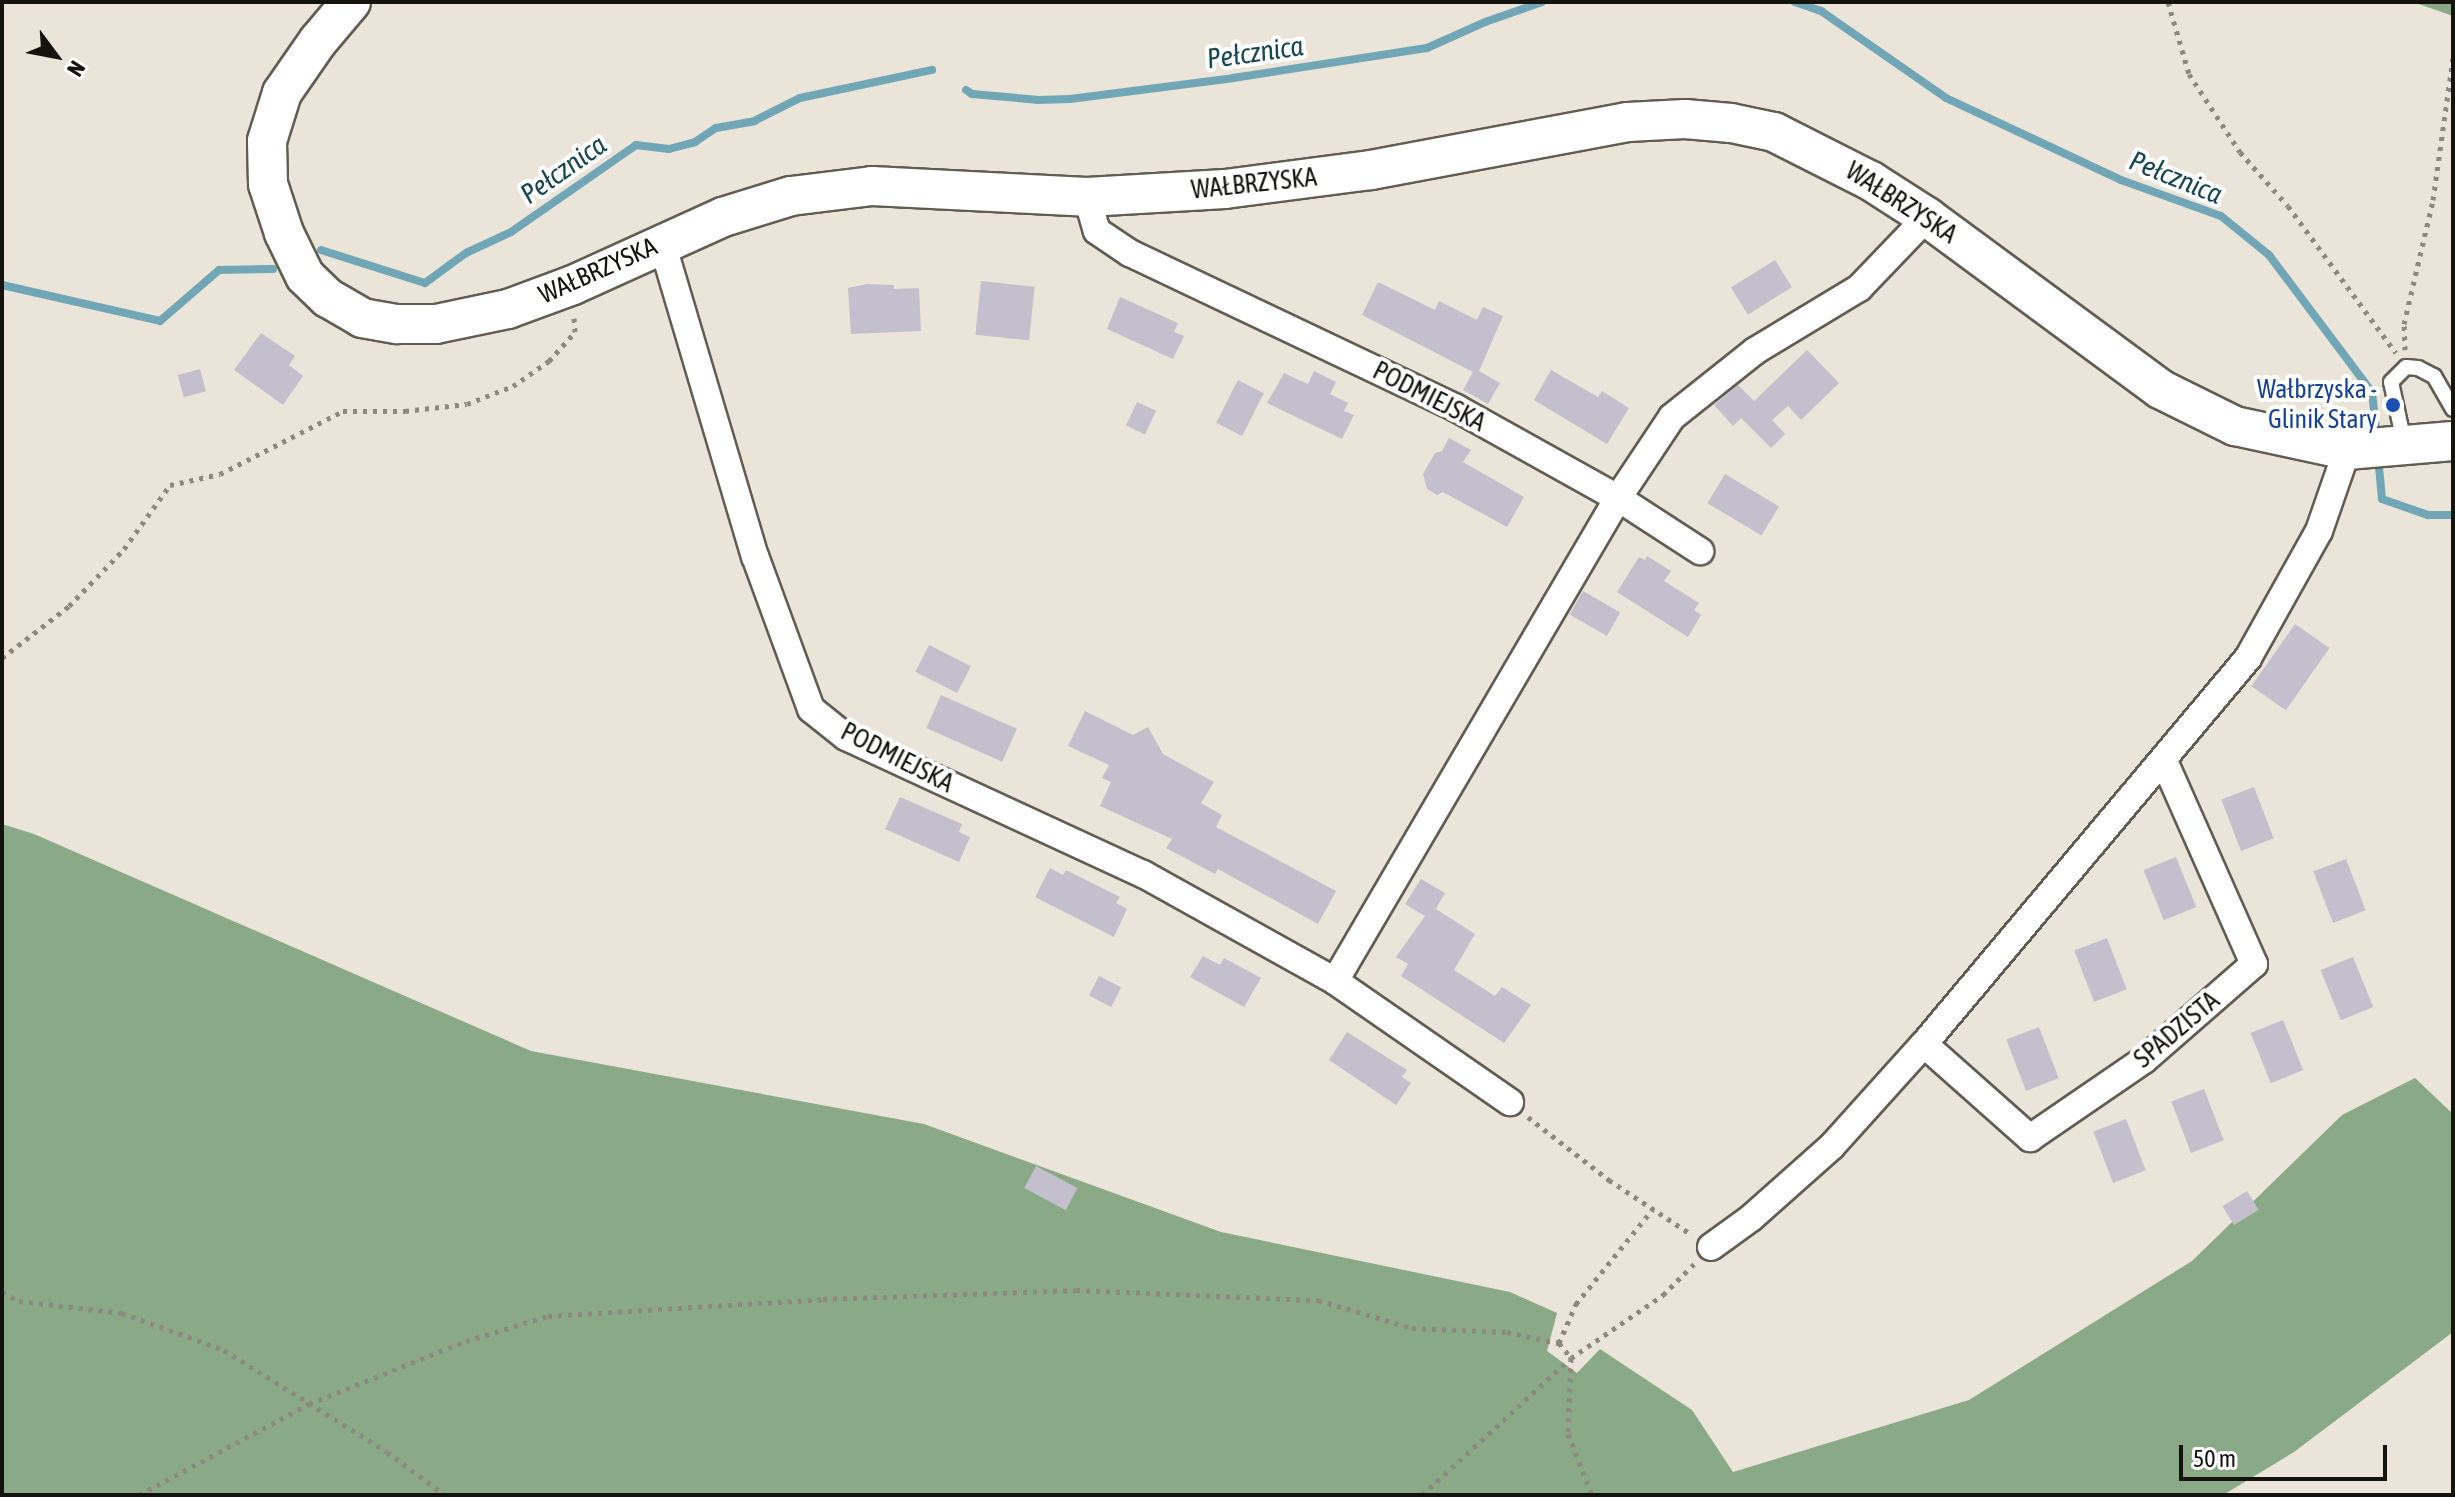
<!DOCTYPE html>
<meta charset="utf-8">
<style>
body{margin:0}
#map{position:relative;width:2455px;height:1497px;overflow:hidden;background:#eae5d8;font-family:"Asap Condensed",sans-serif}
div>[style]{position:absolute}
.forest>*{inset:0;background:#8aa986}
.stream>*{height:8px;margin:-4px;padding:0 4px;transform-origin:4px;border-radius:4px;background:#70a6b6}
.building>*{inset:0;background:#c4bfcc;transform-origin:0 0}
.path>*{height:5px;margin-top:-2.5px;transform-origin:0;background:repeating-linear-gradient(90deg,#8d8980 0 4px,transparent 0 10px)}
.roads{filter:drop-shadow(2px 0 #625d52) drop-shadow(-2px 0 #625d52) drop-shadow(0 2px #625d52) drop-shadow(0 -2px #625d52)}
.service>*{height:14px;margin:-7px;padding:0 7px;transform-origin:7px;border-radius:7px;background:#fff}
.minor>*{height:26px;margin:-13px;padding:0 13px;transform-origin:13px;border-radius:13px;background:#fff}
.secondary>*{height:38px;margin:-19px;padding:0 19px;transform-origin:19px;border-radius:19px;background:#fff}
.dots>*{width:22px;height:22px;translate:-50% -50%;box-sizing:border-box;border:4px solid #fff;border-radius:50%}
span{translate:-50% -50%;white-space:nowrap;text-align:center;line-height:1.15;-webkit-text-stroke:8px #fff;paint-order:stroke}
.street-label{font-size:26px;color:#14130e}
.transit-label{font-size:26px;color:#164399}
.right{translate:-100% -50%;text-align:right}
.water-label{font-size:28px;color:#174753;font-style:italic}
.frame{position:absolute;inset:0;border:4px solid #14130e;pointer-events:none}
.north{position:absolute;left:16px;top:16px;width:80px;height:80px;-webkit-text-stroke:6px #fff;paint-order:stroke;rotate:122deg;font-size:22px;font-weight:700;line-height:32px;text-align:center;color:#14130e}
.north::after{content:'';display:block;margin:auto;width:28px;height:36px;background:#14130e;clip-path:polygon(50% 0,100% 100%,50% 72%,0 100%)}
.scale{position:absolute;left:2179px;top:1445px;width:208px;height:36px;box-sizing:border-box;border:4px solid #14130e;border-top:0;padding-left:10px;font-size:24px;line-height:28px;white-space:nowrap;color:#14130e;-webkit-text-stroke:6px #fff;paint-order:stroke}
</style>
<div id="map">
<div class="forest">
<div style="clip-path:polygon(2413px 2px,2453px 2px,2453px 16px)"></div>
<div style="clip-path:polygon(2px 824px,34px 834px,531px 1051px,924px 1124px,1221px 1232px,1510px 1292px,1557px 1313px,1547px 1351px,1577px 1373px,1600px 1349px,1692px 1410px,1733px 1472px,1969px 1400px,2192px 1261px,2342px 1115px,2415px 1078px,2453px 1114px,2453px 1332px,2294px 1452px,2223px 1495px,2px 1495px)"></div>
</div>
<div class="stream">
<div style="left:1795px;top:2px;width:28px;rotate:19deg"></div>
<div style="left:1821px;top:11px;width:152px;rotate:34.8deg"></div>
<div style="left:1946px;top:98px;width:193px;rotate:25.1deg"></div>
<div style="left:2121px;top:180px;width:106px;rotate:19.8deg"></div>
<div style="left:2221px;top:216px;width:62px;rotate:39.1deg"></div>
<div style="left:2269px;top:255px;width:171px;rotate:53.1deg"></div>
<div style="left:2372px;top:392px;width:46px;rotate:83.8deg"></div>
<div style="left:966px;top:90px;width:7px;rotate:34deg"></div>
<div style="left:972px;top:94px;width:67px;rotate:5.1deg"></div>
<div style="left:1039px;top:100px;width:31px;rotate:-2deg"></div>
<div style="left:1070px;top:99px;width:164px;rotate:-7.3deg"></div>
<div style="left:1233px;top:78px;width:196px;rotate:-8.8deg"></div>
<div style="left:1427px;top:48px;width:64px;rotate:-24.1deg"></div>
<div style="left:1485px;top:22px;width:60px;rotate:-19.3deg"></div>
<div style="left:321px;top:250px;width:109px;rotate:17.6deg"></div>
<div style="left:425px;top:283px;width:51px;rotate:-36.2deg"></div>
<div style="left:466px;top:253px;width:50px;rotate:-25deg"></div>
<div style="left:511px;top:232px;width:152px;rotate:-34.8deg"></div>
<div style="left:636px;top:145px;width:33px;rotate:7deg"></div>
<div style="left:669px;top:149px;width:27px;rotate:-15deg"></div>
<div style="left:695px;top:142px;width:25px;rotate:-34deg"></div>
<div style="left:716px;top:128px;width:39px;rotate:-10deg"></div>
<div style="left:754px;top:121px;width:51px;rotate:-26.6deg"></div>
<div style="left:800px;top:98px;width:135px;rotate:-12deg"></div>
<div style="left:2px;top:285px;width:162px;rotate:12.8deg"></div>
<div style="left:160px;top:321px;width:78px;rotate:-40.8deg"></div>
<div style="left:219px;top:270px;width:54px;rotate:-1.1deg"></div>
<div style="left:2378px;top:456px;width:43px;rotate:84.7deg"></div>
<div style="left:2382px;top:499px;width:49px;rotate:19.2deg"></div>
<div style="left:2428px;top:515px;width:25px"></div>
</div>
<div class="building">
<div style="left:1775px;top:260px;width:32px;height:52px;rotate:58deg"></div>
<div style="left:981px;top:281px;width:54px;height:54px;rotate:6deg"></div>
<div style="clip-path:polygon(1378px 282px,1435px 310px,1439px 301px,1477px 320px,1483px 307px,1503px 316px,1479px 371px,1500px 383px,1488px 404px,1463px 390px,1473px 372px,1362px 315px)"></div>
<div style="clip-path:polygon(867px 284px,894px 285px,894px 289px,919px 288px,921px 331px,851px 334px,848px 288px)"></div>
<div style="clip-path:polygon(1120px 297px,1178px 323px,1174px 332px,1184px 336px,1173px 359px,1107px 329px)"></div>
<div style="clip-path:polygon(261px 333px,295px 356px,289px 365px,303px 376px,283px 405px,234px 370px)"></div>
<div style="clip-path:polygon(1807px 350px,1839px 383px,1801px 420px,1788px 406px,1772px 420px,1785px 434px,1771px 448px,1741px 418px,1733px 426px,1714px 405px,1738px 385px,1754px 401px)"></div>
<div style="left:200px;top:369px;width:23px;height:23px;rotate:75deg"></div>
<div style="clip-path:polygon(1551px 370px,1598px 397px,1602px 391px,1629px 408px,1607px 444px,1534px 400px)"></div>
<div style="clip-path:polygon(1314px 371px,1336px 382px,1330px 394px,1348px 403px,1344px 411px,1354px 415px,1342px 439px,1267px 403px,1284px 373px,1308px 384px)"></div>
<div style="left:1238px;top:380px;width:29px;height:48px;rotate:27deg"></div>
<div style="left:1137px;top:402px;width:21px;height:26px;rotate:25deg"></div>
<div style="clip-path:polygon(1449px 438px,1471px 450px,1463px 462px,1524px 497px,1507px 527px,1443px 492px,1437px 495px,1427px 489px,1423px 474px,1435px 453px,1442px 451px)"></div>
<div style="left:1725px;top:474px;width:63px;height:34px;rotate:31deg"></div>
<div style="clip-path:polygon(1647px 556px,1671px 571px,1664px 581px,1699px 603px,1694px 610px,1701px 615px,1688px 637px,1617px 592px,1639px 557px,1645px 560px)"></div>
<div style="left:1583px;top:591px;width:43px;height:27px;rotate:30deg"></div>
<div style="left:2295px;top:624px;width:42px;height:76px;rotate:35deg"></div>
<div style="left:929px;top:645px;width:47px;height:30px;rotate:27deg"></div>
<div style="left:941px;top:695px;width:83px;height:36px;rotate:24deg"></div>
<div style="clip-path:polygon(1085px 711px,1133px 735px,1148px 727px,1163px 754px,1214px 782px,1201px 803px,1222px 815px,1216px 827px,1336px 891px,1318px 924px,1218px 869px,1215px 874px,1166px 848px,1172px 839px,1100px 806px,1111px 782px,1102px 778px,1109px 765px,1068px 746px)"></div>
<div style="left:2254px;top:787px;width:55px;height:35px;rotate:69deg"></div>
<div style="clip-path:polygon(900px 797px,962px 824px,959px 832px,970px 837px,959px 862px,885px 829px)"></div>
<div style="left:2176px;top:857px;width:54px;height:35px;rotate:68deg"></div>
<div style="left:2346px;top:859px;width:55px;height:35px;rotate:69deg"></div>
<div style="clip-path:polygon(1050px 868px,1063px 875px,1066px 870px,1120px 897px,1116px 903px,1127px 909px,1114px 937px,1035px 897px)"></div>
<div style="clip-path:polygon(1421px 879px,1445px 893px,1436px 909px,1475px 934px,1454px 970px,1495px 996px,1502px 987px,1531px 1005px,1504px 1043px,1401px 976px,1408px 964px,1396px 957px,1425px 916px,1405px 904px)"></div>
<div style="left:2107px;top:938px;width:55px;height:35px;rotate:69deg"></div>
<div style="clip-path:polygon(1203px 956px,1220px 965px,1224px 958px,1261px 978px,1244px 1007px,1190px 977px)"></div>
<div style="left:2353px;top:957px;width:54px;height:35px;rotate:68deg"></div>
<div style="left:1099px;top:976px;width:25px;height:22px;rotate:27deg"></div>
<div style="left:2283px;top:1020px;width:54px;height:35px;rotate:68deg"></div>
<div style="left:2039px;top:1027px;width:55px;height:35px;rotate:69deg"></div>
<div style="clip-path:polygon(1347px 1032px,1407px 1070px,1402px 1077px,1411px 1083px,1396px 1105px,1329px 1060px)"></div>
<div style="left:2204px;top:1089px;width:55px;height:35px;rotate:69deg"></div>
<div style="left:2126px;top:1119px;width:55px;height:35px;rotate:69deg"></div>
<div style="left:1036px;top:1166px;width:47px;height:25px;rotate:28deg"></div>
<div style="left:2247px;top:1191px;width:22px;height:29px;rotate:58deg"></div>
</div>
<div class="path">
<div style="left:2168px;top:2px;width:75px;rotate:73.7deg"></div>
<div style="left:2189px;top:74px;width:93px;rotate:56.8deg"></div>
<div style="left:2240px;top:152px;width:72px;rotate:48.4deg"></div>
<div style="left:2288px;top:206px;width:182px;rotate:53.7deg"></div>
<div style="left:2405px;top:350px;width:26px;rotate:-92deg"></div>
<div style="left:2404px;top:324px;width:127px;rotate:-76.8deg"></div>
<div style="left:2433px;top:200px;width:143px;rotate:-82deg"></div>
<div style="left:2px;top:658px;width:85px;rotate:-37.8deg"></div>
<div style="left:69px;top:606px;width:79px;rotate:-46deg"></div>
<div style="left:124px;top:549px;width:79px;rotate:-54.3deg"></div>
<div style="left:170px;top:485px;width:51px;rotate:-12.4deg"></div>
<div style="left:220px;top:474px;width:138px;rotate:-27.1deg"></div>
<div style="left:343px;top:411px;width:62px"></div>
<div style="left:405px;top:411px;width:62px;rotate:-6.4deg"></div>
<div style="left:467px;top:404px;width:49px;rotate:-21.4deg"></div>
<div style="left:513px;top:386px;width:44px;rotate:-34.8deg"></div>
<div style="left:549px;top:361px;width:39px;rotate:-48deg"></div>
<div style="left:575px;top:332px;width:14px;rotate:-94deg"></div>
<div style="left:1528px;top:1117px;width:103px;rotate:37.9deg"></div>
<div style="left:1609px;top:1180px;width:100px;rotate:33.5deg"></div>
<div style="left:2px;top:1292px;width:19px;rotate:28deg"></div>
<div style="left:19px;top:1301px;width:104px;rotate:6.6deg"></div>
<div style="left:122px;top:1313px;width:109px;rotate:19.9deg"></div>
<div style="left:224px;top:1350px;width:192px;rotate:32deg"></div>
<div style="left:387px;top:1452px;width:72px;rotate:36.6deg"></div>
<div style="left:1559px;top:1343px;width:43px;rotate:-66.4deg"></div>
<div style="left:1576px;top:1304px;width:122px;rotate:-51deg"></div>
<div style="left:139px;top:1495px;width:193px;rotate:-28.2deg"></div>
<div style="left:309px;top:1404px;width:169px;rotate:-21.9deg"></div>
<div style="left:466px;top:1341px;width:86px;rotate:-17deg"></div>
<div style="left:548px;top:1316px;width:276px;rotate:-3.5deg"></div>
<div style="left:823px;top:1299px;width:253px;rotate:-2deg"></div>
<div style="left:1076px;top:1290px;width:242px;rotate:2.4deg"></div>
<div style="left:1318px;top:1300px;width:98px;rotate:16.6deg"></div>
<div style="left:1412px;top:1328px;width:95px;rotate:2.4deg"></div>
<div style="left:1507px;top:1332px;width:53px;rotate:11.9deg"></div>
<div style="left:1559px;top:1343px;width:19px;rotate:51deg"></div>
<div style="left:1571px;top:1358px;width:76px;rotate:92.3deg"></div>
<div style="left:1568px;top:1434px;width:66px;rotate:68.5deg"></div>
<div style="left:1422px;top:1495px;width:202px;rotate:-42.6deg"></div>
<div style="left:1571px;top:1358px;width:112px;rotate:-34.4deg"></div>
<div style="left:1663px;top:1295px;width:45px;rotate:-45deg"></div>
</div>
<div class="roads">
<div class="service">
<div style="left:2404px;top:442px;width:61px;rotate:-102.2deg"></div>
<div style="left:2391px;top:382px;width:21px;rotate:-45deg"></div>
<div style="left:2406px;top:367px;width:12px;rotate:5deg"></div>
<div style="left:2418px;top:368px;width:18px;rotate:27deg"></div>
<div style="left:2434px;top:376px;width:38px;rotate:60deg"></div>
</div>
<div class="minor">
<div style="left:1087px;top:197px;width:35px;rotate:74deg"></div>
<div style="left:1097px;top:231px;width:40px;rotate:34deg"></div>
<div style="left:1130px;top:253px;width:361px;rotate:25.4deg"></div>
<div style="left:1456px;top:408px;width:185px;rotate:29.1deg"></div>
<div style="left:1618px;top:498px;width:98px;rotate:32.9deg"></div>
<div style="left:662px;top:243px;width:327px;rotate:73.5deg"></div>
<div style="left:755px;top:556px;width:163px;rotate:69.9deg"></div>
<div style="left:811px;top:709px;width:45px;rotate:38.7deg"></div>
<div style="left:846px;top:737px;width:327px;rotate:24.8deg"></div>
<div style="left:1143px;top:874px;width:220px;rotate:29.1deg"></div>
<div style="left:1335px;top:981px;width:213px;rotate:34.7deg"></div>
<div style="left:1335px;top:981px;width:560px;rotate:-59.63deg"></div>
<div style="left:1618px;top:498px;width:97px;rotate:-56.3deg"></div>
<div style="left:1672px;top:417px;width:106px;rotate:-38.5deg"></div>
<div style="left:1755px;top:351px;width:122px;rotate:-31.2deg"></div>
<div style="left:1859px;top:288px;width:98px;rotate:-46.2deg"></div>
<div style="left:1924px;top:1044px;width:142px;rotate:41.6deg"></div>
<div style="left:2030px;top:1138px;width:138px;rotate:-34.4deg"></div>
<div style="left:2144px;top:1060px;width:146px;rotate:-41.1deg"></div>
<div style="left:2254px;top:964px;width:222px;rotate:-113.9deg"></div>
<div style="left:1711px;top:1247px;width:49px;rotate:-35.9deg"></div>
<div style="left:1751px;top:1218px;width:108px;rotate:-41.6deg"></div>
<div style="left:1832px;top:1146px;width:137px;rotate:-48deg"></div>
<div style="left:1924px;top:1044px;width:504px;rotate:-49.99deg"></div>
<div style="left:2248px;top:658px;width:145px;rotate:-60.8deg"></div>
<div style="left:2319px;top:531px;width:86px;rotate:-70.9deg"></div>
</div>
<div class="secondary">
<div style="left:351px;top:2px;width:51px;rotate:130.2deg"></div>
<div style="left:318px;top:41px;width:63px;rotate:124.7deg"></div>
<div style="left:282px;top:93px;width:50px;rotate:107.4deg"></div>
<div style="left:267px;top:141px;width:43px;rotate:88.7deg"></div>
<div style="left:268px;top:184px;width:52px;rotate:71.9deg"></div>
<div style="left:284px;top:233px;width:48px;rotate:64deg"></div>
<div style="left:305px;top:276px;width:32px;rotate:44deg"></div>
<div style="left:328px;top:298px;width:39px;rotate:30deg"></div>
<div style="left:362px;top:318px;width:36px;rotate:10deg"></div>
<div style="left:397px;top:324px;width:39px"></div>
<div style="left:436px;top:324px;width:74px;rotate:-11.8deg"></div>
<div style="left:508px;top:309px;width:69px;rotate:-20.3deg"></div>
<div style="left:573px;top:285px;width:165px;rotate:-24.4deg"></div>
<div style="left:723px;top:217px;width:71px;rotate:-17.2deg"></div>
<div style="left:791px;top:196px;width:82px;rotate:-7deg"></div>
<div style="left:872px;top:186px;width:215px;rotate:2.9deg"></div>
<div style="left:1087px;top:197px;width:138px;rotate:-3.3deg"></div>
<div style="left:1225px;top:189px;width:147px;rotate:-7.4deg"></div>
<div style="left:1371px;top:170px;width:261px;rotate:-10.6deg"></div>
<div style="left:1628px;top:122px;width:57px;rotate:-3deg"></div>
<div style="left:1685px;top:119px;width:46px;rotate:5deg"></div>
<div style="left:1731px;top:123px;width:44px;rotate:11.8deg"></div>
<div style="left:1774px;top:132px;width:109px;rotate:26.8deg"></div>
<div style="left:1871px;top:181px;width:67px;rotate:32.7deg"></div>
<div style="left:1927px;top:217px;width:290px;rotate:36.4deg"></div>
<div style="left:2160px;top:389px;width:84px;rotate:26.3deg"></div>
<div style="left:2235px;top:426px;width:115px;rotate:12.1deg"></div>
<div style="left:2347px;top:450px;width:106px;rotate:-4.9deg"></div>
</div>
</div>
<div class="dots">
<div style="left:2393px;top:405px;background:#1a4fb4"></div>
</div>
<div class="street-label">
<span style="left:1254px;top:184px;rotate:-6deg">WAŁBRZYSKA</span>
<span style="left:1901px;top:203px;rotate:33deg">WAŁBRZYSKA</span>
<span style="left:598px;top:271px;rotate:-24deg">WAŁBRZYSKA</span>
<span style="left:1429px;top:397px;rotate:27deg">PODMIEJSKA</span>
<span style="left:897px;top:758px;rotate:27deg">PODMIEJSKA</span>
<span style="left:2177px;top:1030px;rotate:-40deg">SPADZISTA</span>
</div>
<div class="transit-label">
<span class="right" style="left:2377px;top:405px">Wałbrzyska -<br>Glinik Stary</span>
</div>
<div class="water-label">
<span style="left:1255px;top:52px;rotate:-8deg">Pełcznica</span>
<span style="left:563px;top:169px;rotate:-35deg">Pełcznica</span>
<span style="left:2176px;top:177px;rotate:22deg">Pełcznica</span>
</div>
<div class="frame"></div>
<div class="north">N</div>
<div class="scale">50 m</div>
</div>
